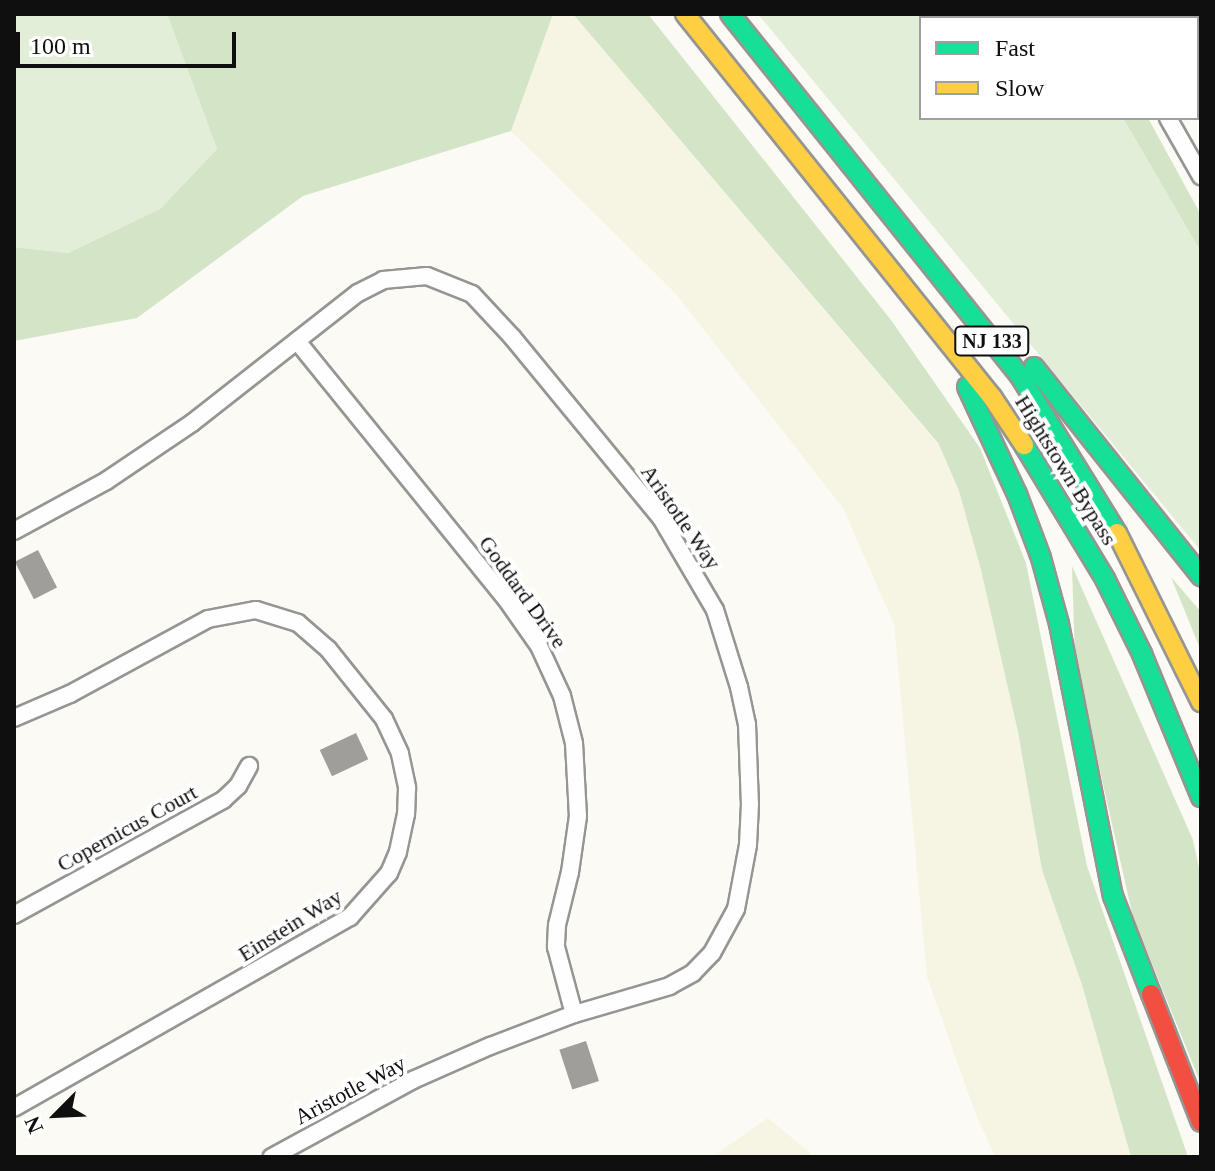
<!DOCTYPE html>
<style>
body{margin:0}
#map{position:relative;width:1215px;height:1171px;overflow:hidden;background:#fbfaf5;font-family:Georgia,serif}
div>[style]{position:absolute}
.farmland>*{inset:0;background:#f6f5e4}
.green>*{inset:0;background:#e3eed8}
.forest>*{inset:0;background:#d4e5c7}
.building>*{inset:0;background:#9f9e9a;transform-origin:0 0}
.roads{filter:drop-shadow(2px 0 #959593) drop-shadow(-2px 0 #959593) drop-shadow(0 2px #959593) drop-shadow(0 -2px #959593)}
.street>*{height:16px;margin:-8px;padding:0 8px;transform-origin:8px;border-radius:8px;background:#fefefe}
.fast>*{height:18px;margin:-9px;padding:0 9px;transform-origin:9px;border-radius:9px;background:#16e098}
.slow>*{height:18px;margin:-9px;padding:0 9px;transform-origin:9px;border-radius:9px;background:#ffcf43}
.jam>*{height:18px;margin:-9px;padding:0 9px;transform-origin:9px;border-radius:9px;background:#f24e42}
span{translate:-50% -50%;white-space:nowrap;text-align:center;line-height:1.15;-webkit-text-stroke:8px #fff;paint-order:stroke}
.shield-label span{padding:2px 6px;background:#fff;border:2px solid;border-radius:6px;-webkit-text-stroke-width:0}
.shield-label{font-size:20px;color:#0f0f0f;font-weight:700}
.street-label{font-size:22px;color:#0f0f0f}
.frame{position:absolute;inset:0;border:16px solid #0f0f0f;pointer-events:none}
.legend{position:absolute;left:919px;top:16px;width:280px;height:104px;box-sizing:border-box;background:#fff;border:2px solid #9f9f9f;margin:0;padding:10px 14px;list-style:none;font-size:24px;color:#0f0f0f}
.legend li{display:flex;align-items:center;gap:16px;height:40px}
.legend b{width:40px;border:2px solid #9f9f9f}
.north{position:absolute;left:16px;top:1075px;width:80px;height:80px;-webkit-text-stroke:6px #fff;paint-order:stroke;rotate:246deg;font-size:22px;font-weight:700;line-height:32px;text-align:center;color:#0f0f0f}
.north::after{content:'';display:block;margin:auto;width:28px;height:36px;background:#0f0f0f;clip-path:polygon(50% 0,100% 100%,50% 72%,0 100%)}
.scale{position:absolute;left:16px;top:32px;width:220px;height:36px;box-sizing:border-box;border:4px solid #0f0f0f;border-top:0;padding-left:10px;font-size:24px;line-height:28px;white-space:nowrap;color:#0f0f0f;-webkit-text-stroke:6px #fff;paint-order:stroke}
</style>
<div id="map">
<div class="farmland">
<div style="clip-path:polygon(553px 14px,573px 14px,937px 443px,959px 491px,981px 570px,1018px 732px,1042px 870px,1082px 985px,1131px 1157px,995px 1157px,975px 1112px,927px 977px,894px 624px,843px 508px,676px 294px,511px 131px)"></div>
<div style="clip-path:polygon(768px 1118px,815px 1157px,712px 1157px)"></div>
</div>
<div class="green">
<div style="clip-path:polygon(14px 14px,167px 14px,217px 149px,160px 209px,68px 253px,14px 247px)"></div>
<div style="clip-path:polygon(758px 14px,1062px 14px,1065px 18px,921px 18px,921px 118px,1123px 118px,1201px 252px,1201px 551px)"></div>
</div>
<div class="forest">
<div style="clip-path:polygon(167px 14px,553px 14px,511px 131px,303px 196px,137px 318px,14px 341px,14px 247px,68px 253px,160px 209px,217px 149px)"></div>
<div style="clip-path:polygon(573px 14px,648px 14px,891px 320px,980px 448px,1026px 563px,1087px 866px,1187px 1154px,1185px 1157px,1131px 1157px,1082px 985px,1042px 870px,1018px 732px,981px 570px,959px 491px,938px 443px)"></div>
<div style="clip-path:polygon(1123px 118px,1148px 118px,1201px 215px,1201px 252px)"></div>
<div style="clip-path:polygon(1072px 566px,1193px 840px,1201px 878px,1201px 1084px,1133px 917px,1075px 660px)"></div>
<div style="clip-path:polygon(1171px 577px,1201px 612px,1201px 651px)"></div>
</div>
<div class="building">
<div style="left:38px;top:550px;width:42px;height:26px;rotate:63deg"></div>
<div style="left:356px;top:733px;width:29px;height:40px;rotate:65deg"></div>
<div style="left:586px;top:1041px;width:42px;height:28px;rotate:72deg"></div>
</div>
<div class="roads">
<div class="street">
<div style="left:1109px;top:14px;width:4px;rotate:63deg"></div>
<div style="left:1197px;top:47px;width:4px;rotate:-27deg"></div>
<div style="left:1168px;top:118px;width:67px;rotate:60.4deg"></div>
<div style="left:297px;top:341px;width:332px;rotate:51deg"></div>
<div style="left:506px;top:599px;width:57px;rotate:54.9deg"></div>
<div style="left:539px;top:646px;width:55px;rotate:65.3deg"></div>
<div style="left:562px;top:696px;width:49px;rotate:75.7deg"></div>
<div style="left:574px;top:743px;width:73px;rotate:86.9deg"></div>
<div style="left:578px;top:816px;width:57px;rotate:98.1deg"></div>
<div style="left:570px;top:872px;width:55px;rotate:103.8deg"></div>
<div style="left:557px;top:925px;width:22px;rotate:93deg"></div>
<div style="left:556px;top:947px;width:69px;rotate:75deg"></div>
<div style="left:14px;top:531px;width:105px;rotate:-28.5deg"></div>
<div style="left:106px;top:481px;width:104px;rotate:-34deg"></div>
<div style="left:192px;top:423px;width:211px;rotate:-38.1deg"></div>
<div style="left:358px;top:293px;width:28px;rotate:-27deg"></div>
<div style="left:383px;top:280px;width:44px;rotate:-5.2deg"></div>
<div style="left:427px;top:276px;width:48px;rotate:21.8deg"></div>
<div style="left:472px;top:294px;width:60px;rotate:47deg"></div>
<div style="left:513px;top:338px;width:233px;rotate:50.6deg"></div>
<div style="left:661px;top:518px;width:107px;rotate:59.6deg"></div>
<div style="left:715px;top:610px;width:81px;rotate:72.7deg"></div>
<div style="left:739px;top:687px;width:38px;rotate:78deg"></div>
<div style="left:747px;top:724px;width:80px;rotate:87.9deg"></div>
<div style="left:750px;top:804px;width:41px;rotate:92.8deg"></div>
<div style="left:748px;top:845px;width:65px;rotate:100.6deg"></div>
<div style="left:736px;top:909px;width:50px;rotate:118.6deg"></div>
<div style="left:712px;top:953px;width:28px;rotate:134deg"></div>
<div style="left:693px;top:973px;width:26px;rotate:151deg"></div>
<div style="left:670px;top:986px;width:100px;rotate:163.7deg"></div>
<div style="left:574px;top:1014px;width:90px;rotate:159.1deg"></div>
<div style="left:490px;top:1046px;width:84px;rotate:156.2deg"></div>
<div style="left:413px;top:1080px;width:161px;rotate:151.4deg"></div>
<div style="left:14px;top:718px;width:61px;rotate:-23.2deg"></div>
<div style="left:70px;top:694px;width:157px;rotate:-28.5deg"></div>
<div style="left:208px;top:619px;width:49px;rotate:-10.6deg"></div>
<div style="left:256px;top:610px;width:44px;rotate:17.2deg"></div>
<div style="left:298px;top:623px;width:40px;rotate:41deg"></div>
<div style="left:328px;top:649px;width:90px;rotate:51.3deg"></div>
<div style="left:384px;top:719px;width:38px;rotate:65deg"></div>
<div style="left:400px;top:754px;width:35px;rotate:78deg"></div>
<div style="left:407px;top:788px;width:26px;rotate:92deg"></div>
<div style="left:406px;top:814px;width:39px;rotate:102deg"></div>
<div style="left:398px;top:852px;width:23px;rotate:113deg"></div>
<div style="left:389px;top:873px;width:59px;rotate:131.6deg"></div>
<div style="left:350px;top:917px;width:386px;rotate:150.4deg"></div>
<div style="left:14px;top:915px;width:239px;rotate:-28.8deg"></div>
<div style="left:223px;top:800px;width:21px;rotate:-43deg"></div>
<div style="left:238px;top:786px;width:23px;rotate:-61deg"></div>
</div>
<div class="fast">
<div style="left:730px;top:14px;width:464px;rotate:51.3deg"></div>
<div style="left:1020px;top:376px;width:185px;rotate:58.3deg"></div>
<div style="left:1034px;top:367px;width:268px;rotate:51.4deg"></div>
<div style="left:967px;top:387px;width:118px;rotate:65deg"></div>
<div style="left:1017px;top:494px;width:68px;rotate:69.4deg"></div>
<div style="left:1041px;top:558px;width:68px;rotate:74.7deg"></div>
<div style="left:1059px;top:624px;width:277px;rotate:78.8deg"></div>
<div style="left:1113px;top:896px;width:105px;rotate:68.8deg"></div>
<div style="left:1024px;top:445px;width:157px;rotate:58.8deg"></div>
<div style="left:1105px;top:579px;width:84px;rotate:63.7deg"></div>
<div style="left:1142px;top:654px;width:155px;rotate:67.6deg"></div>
</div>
<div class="slow">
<div style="left:685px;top:14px;width:491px;rotate:51.3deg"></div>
<div style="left:992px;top:397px;width:58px;rotate:56.3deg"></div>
<div style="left:1117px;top:533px;width:189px;rotate:63.6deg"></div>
</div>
<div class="jam">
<div style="left:1151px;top:994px;width:137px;rotate:68.7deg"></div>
</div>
</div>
<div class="shield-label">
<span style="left:992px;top:341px">NJ 133</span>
</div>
<div class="street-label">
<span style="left:1066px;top:470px;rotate:58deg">Hightstown Bypass</span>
<span style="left:681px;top:517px;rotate:55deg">Aristotle Way</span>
<span style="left:523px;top:592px;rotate:54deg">Goddard Drive</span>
<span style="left:127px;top:828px;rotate:-29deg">Copernicus Court</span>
<span style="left:290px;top:925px;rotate:-32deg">Einstein Way</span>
<span style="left:350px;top:1090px;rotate:-28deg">Aristotle Way</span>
</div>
<div class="frame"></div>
<ul class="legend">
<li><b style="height:10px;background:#16e098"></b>Fast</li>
<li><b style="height:10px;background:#ffcf43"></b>Slow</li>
</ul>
<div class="north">N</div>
<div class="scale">100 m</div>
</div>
